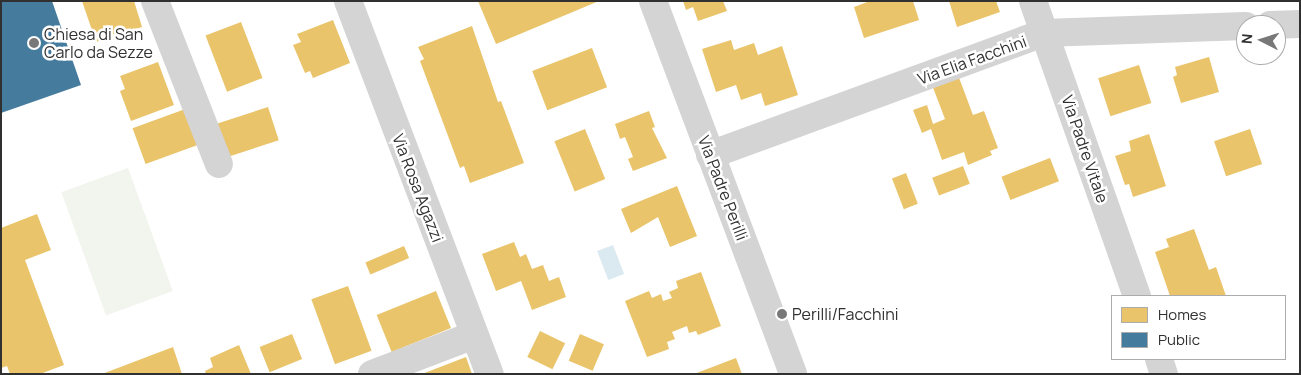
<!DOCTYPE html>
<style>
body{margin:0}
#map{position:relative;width:1301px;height:375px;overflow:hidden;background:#fff;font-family:Manrope,sans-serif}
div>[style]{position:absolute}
.green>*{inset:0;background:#f2f5ed;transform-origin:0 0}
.water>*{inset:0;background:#dbeaf1;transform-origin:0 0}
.homes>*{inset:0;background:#e9c46a;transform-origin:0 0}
.public>*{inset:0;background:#457b9d}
.minor>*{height:28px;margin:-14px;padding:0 14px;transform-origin:14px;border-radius:14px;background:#d4d4d4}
.dots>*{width:14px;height:14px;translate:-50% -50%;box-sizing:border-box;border:2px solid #fff;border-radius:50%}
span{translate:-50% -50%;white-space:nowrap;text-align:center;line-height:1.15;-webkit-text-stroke:5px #fff;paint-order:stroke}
.poi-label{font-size:16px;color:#303030}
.left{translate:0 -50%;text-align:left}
.street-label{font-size:16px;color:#303030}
.frame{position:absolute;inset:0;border:2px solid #303030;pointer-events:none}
.legend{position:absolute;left:1111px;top:295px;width:175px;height:65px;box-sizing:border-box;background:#fff;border:1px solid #acacac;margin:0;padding:6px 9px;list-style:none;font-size:15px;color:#303030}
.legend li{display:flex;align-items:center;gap:10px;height:25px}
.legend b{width:25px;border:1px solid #acacac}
.north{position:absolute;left:1236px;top:15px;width:50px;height:50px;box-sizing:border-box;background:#fff;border:1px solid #acacac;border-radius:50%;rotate:275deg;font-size:14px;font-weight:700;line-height:20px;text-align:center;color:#303030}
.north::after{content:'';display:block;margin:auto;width:18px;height:22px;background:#787878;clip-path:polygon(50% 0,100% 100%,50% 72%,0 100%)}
</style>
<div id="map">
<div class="green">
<div style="left:128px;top:168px;width:131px;height:71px;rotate:70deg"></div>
</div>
<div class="water">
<div style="left:613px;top:245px;width:31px;height:17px;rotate:69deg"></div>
</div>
<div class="homes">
<div style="clip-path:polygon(82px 1px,134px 1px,142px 27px,96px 42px)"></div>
<div style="clip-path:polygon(478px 1px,599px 1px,496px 44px)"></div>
<div style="clip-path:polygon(683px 1px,723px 1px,727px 11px,698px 21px,693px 7px,686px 10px)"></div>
<div style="clip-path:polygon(870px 1px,913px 1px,919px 20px,864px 38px,854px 7px)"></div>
<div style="clip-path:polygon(949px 1px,996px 1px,1000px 12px,957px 27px)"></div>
<div style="clip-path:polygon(333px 20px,350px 63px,313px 78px,310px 71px,305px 73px,293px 45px,301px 42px,297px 34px)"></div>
<div style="left:241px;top:22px;width:60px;height:38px;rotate:69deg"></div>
<div style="clip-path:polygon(472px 26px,498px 102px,501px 101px,524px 163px,470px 183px,464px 166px,460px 168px,420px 61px,424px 59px,418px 47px)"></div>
<div style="clip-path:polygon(731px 40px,734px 50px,754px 43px,758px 55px,782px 46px,798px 95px,765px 106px,761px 93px,741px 100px,736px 85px,716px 92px,702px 49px)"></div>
<div style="left:592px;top:48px;width:42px;height:64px;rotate:69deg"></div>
<div style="clip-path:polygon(1209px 57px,1219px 92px,1181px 103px,1173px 77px,1177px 75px,1175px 67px)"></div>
<div style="clip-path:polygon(158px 62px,174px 105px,131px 121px,120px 91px,125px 89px,120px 76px)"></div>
<div style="left:1139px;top:65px;width:40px;height:43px;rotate:72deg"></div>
<div style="clip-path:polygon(958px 75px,973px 115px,984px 111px,998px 148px,990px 151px,992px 155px,968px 165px,964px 152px,942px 160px,931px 129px,922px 133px,913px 110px,927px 105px,933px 124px,945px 119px,932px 85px)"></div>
<div style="left:268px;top:107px;width:35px;height:62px;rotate:72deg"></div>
<div style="left:188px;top:108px;width:38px;height:59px;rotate:70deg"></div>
<div style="clip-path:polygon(649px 111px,655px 127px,652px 128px,667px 158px,633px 171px,628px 159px,633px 157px,625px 137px,620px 139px,615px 124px)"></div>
<div style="left:585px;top:129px;width:54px;height:33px;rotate:68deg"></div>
<div style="left:1250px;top:129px;width:37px;height:38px;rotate:71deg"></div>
<div style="clip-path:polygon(1149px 134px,1166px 186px,1133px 197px,1129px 184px,1125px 185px,1115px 156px,1131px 151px,1129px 141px)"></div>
<div style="left:1050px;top:158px;width:25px;height:52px;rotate:69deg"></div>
<div style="left:963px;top:166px;width:19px;height:33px;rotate:69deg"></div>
<div style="left:906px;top:173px;width:33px;height:15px;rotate:69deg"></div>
<div style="clip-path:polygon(677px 186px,697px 236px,670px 247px,658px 217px,631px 233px,621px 209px)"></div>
<div style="clip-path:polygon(37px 214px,51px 250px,25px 260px,64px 365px,40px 374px,10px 374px,7px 366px,1px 368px,1px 228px)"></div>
<div style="clip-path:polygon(1194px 229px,1209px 270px,1216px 267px,1226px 296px,1170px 296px,1155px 252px,1169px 247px,1166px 239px)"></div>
<div style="clip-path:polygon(514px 242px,520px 257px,526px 254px,532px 269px,543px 265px,549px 281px,559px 277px,566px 297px,532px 310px,521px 281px,496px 291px,482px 254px)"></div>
<div style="left:404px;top:246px;width:13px;height:42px;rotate:67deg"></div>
<div style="clip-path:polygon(701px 272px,721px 326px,698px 335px,696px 331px,689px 333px,687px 326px,672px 332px,675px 339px,667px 342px,669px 349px,647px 357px,625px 301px,649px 291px,652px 298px,661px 294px,663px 301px,672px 298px,669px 292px,678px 288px,676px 281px)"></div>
<div style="left:348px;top:286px;width:69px;height:39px;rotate:70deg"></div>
<div style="left:436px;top:291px;width:40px;height:64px;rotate:68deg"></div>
<div style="left:540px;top:331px;width:28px;height:29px;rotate:26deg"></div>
<div style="left:292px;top:334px;width:27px;height:35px;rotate:68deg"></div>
<div style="left:580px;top:334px;width:26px;height:29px;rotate:23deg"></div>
<div style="clip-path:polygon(239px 345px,251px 374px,206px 374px,205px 371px,213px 367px,210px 358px)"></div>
<div style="clip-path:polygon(173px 347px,182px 374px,102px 374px)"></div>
<div style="clip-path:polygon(466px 357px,472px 374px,422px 374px)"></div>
<div style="clip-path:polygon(736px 358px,742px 374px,694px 374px)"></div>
</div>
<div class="public">
<div style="clip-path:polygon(1px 1px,52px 1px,81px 85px,1px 113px)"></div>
</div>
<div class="minor">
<div style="left:155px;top:1px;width:175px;rotate:68.6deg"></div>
<div style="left:348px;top:1px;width:399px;rotate:69.2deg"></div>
<div style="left:653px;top:1px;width:398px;rotate:69.4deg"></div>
<div style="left:1033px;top:1px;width:313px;rotate:70.6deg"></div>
<div style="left:1270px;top:25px;width:30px;rotate:-2deg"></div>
<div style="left:710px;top:155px;width:356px;rotate:-20.1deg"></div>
<div style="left:1044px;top:33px;width:202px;rotate:-2deg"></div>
<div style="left:1159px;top:359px;width:16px;rotate:72deg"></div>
<div style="left:372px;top:374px;width:109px;rotate:-20.9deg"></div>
</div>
<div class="dots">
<div style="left:34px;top:43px;background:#787878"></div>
<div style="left:782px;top:314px;background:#787878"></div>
</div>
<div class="poi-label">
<span class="left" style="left:44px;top:43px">Chiesa di San<br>Carlo da Sezze</span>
<span class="left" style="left:792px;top:314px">Perilli/Facchini</span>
</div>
<div class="street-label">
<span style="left:972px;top:60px;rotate:-20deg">Via Elia Facchini</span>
<span style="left:1085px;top:149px;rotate:71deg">Via Padre Vitale</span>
<span style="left:418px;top:188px;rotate:69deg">Via Rosa Agazzi</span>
<span style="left:723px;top:188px;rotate:69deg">Via Padre Perilli</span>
</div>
<div class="frame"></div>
<ul class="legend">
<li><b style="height:14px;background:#e9c46a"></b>Homes</li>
<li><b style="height:14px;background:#457b9d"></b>Public</li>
</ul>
<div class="north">N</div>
</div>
